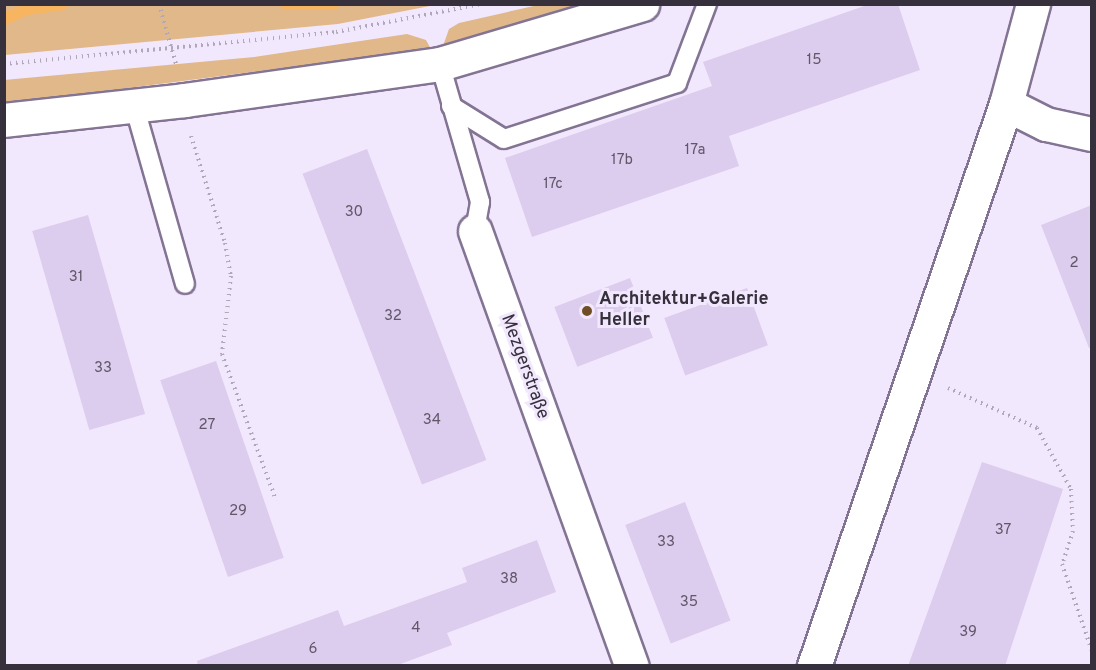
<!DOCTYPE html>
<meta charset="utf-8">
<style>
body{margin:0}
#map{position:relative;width:1096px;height:670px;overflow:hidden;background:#f2e8fd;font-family:Overpass,sans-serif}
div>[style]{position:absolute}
.green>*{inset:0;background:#e1b88a}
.stream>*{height:12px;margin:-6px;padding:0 6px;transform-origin:6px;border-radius:6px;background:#f7b461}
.building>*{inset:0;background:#dcccee;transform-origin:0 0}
.path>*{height:4px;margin-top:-2px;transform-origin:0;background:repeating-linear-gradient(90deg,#b0a7b9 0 1.5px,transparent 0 6px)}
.roads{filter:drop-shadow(2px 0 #837493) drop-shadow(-2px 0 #837493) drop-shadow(0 2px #837493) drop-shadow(0 -2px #837493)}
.lane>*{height:18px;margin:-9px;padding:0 9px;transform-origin:9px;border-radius:9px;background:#fff}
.street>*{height:33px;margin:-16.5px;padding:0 16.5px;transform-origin:16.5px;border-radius:16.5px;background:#fff}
.secondary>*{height:33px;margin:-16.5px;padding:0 16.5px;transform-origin:16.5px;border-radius:16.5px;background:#fff}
.dots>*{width:16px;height:16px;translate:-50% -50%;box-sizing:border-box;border:3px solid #f2e8fd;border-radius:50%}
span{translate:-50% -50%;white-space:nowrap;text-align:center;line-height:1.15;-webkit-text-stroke:6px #f2e8fd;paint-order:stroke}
.number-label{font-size:15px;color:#605769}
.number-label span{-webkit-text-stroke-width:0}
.poi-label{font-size:18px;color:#36303d;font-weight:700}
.left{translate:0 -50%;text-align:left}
.street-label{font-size:18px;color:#36303d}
.frame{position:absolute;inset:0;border:6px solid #36303d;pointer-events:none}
</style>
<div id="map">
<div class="green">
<div style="clip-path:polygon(5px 4px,435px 4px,435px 5px,338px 24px,5px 55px)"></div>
<div style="clip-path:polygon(538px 5px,593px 5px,443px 46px,449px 29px,459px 23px)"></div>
<div style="clip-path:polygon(407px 34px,426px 40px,431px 49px,5px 104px,4px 80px,254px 57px)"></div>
</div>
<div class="stream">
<div style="left:286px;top:4px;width:47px"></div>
<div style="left:4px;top:19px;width:26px;rotate:-23deg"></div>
<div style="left:28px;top:9px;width:34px;rotate:-8deg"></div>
</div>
<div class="building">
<div style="clip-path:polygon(870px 4px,898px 4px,920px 70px,729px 136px,739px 166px,532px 237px,505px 158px,712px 86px,703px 62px)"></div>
<div style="left:367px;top:149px;width:333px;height:69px;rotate:69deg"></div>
<div style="clip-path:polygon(1092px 205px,1092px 348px,1089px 348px,1041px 225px)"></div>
<div style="left:88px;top:215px;width:207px;height:58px;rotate:74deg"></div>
<div style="left:630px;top:278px;width:64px;height:81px;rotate:69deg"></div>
<div style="left:747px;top:288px;width:61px;height:88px;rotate:70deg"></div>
<div style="left:216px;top:361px;width:208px;height:59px;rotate:71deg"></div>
<div style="clip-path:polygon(982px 462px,1063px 489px,1005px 666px,908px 666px)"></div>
<div style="left:685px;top:502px;width:127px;height:64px;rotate:69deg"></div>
<div style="clip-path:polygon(537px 540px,556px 592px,447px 633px,452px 645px,395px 666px,198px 666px,197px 661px,338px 610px,344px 626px,467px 582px,462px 568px)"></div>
</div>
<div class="path">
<div style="left:159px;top:4px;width:62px;rotate:74.2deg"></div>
<div style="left:4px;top:64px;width:334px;rotate:-5.5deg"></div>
<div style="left:336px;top:32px;width:148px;rotate:-10.9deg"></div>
<div style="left:191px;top:136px;width:112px;rotate:72.4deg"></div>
<div style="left:225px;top:243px;width:34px;rotate:80deg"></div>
<div style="left:231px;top:276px;width:79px;rotate:96.6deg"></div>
<div style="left:222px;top:354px;width:156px;rotate:69.7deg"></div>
<div style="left:948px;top:388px;width:98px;rotate:24.2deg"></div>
<div style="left:1037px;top:428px;width:70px;rotate:60.9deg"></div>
<div style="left:1071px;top:489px;width:42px;rotate:87.3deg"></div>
<div style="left:1073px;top:531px;width:35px;rotate:108deg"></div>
<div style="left:1062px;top:564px;width:92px;rotate:71deg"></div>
</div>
<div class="roads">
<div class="lane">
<div style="left:440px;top:64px;width:144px;rotate:73.8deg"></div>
<div style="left:480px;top:202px;width:29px;rotate:100deg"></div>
<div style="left:134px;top:105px;width:186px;rotate:74.1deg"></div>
<div style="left:451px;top:106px;width:62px;rotate:31.9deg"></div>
<div style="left:504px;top:139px;width:182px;rotate:-17.9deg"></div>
<div style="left:677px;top:83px;width:85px;rotate:-69.2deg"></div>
</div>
<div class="street">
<div style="left:1006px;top:104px;width:45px;rotate:26.6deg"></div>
<div style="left:1046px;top:124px;width:47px;rotate:12.3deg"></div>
<div style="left:4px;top:120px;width:181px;rotate:-6.3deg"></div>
<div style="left:184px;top:100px;width:259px;rotate:-8deg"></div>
<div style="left:440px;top:64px;width:211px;rotate:-16.5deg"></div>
<div style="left:475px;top:231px;width:462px;rotate:70.2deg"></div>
</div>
<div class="secondary">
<div style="left:814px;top:666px;width:594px;rotate:-71.14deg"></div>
<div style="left:1006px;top:104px;width:104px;rotate:-74.9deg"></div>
</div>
</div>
<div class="dots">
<div style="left:587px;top:311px;background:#6f4e25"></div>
</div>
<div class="number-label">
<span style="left:814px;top:61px">15</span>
<span style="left:695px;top:151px">17a</span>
<span style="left:622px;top:161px">17b</span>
<span style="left:553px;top:185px">17c</span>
<span style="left:354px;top:213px">30</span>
<span style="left:1074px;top:264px">2</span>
<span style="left:76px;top:278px">31</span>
<span style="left:393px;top:317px">32</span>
<span style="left:103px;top:369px">33</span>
<span style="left:432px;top:421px">34</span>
<span style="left:207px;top:426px">27</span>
<span style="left:238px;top:512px">29</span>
<span style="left:1003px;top:531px">37</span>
<span style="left:666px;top:543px">33</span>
<span style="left:509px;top:580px">38</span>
<span style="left:689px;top:603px">35</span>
<span style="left:416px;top:629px">4</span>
<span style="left:968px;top:633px">39</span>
<span style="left:313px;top:650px">6</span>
</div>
<div class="poi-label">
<span class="left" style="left:599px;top:311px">Architektur+Galerie<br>Heller</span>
</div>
<div class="street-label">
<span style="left:524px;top:367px;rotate:70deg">Mezgerstraße</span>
</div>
<div class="frame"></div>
</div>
